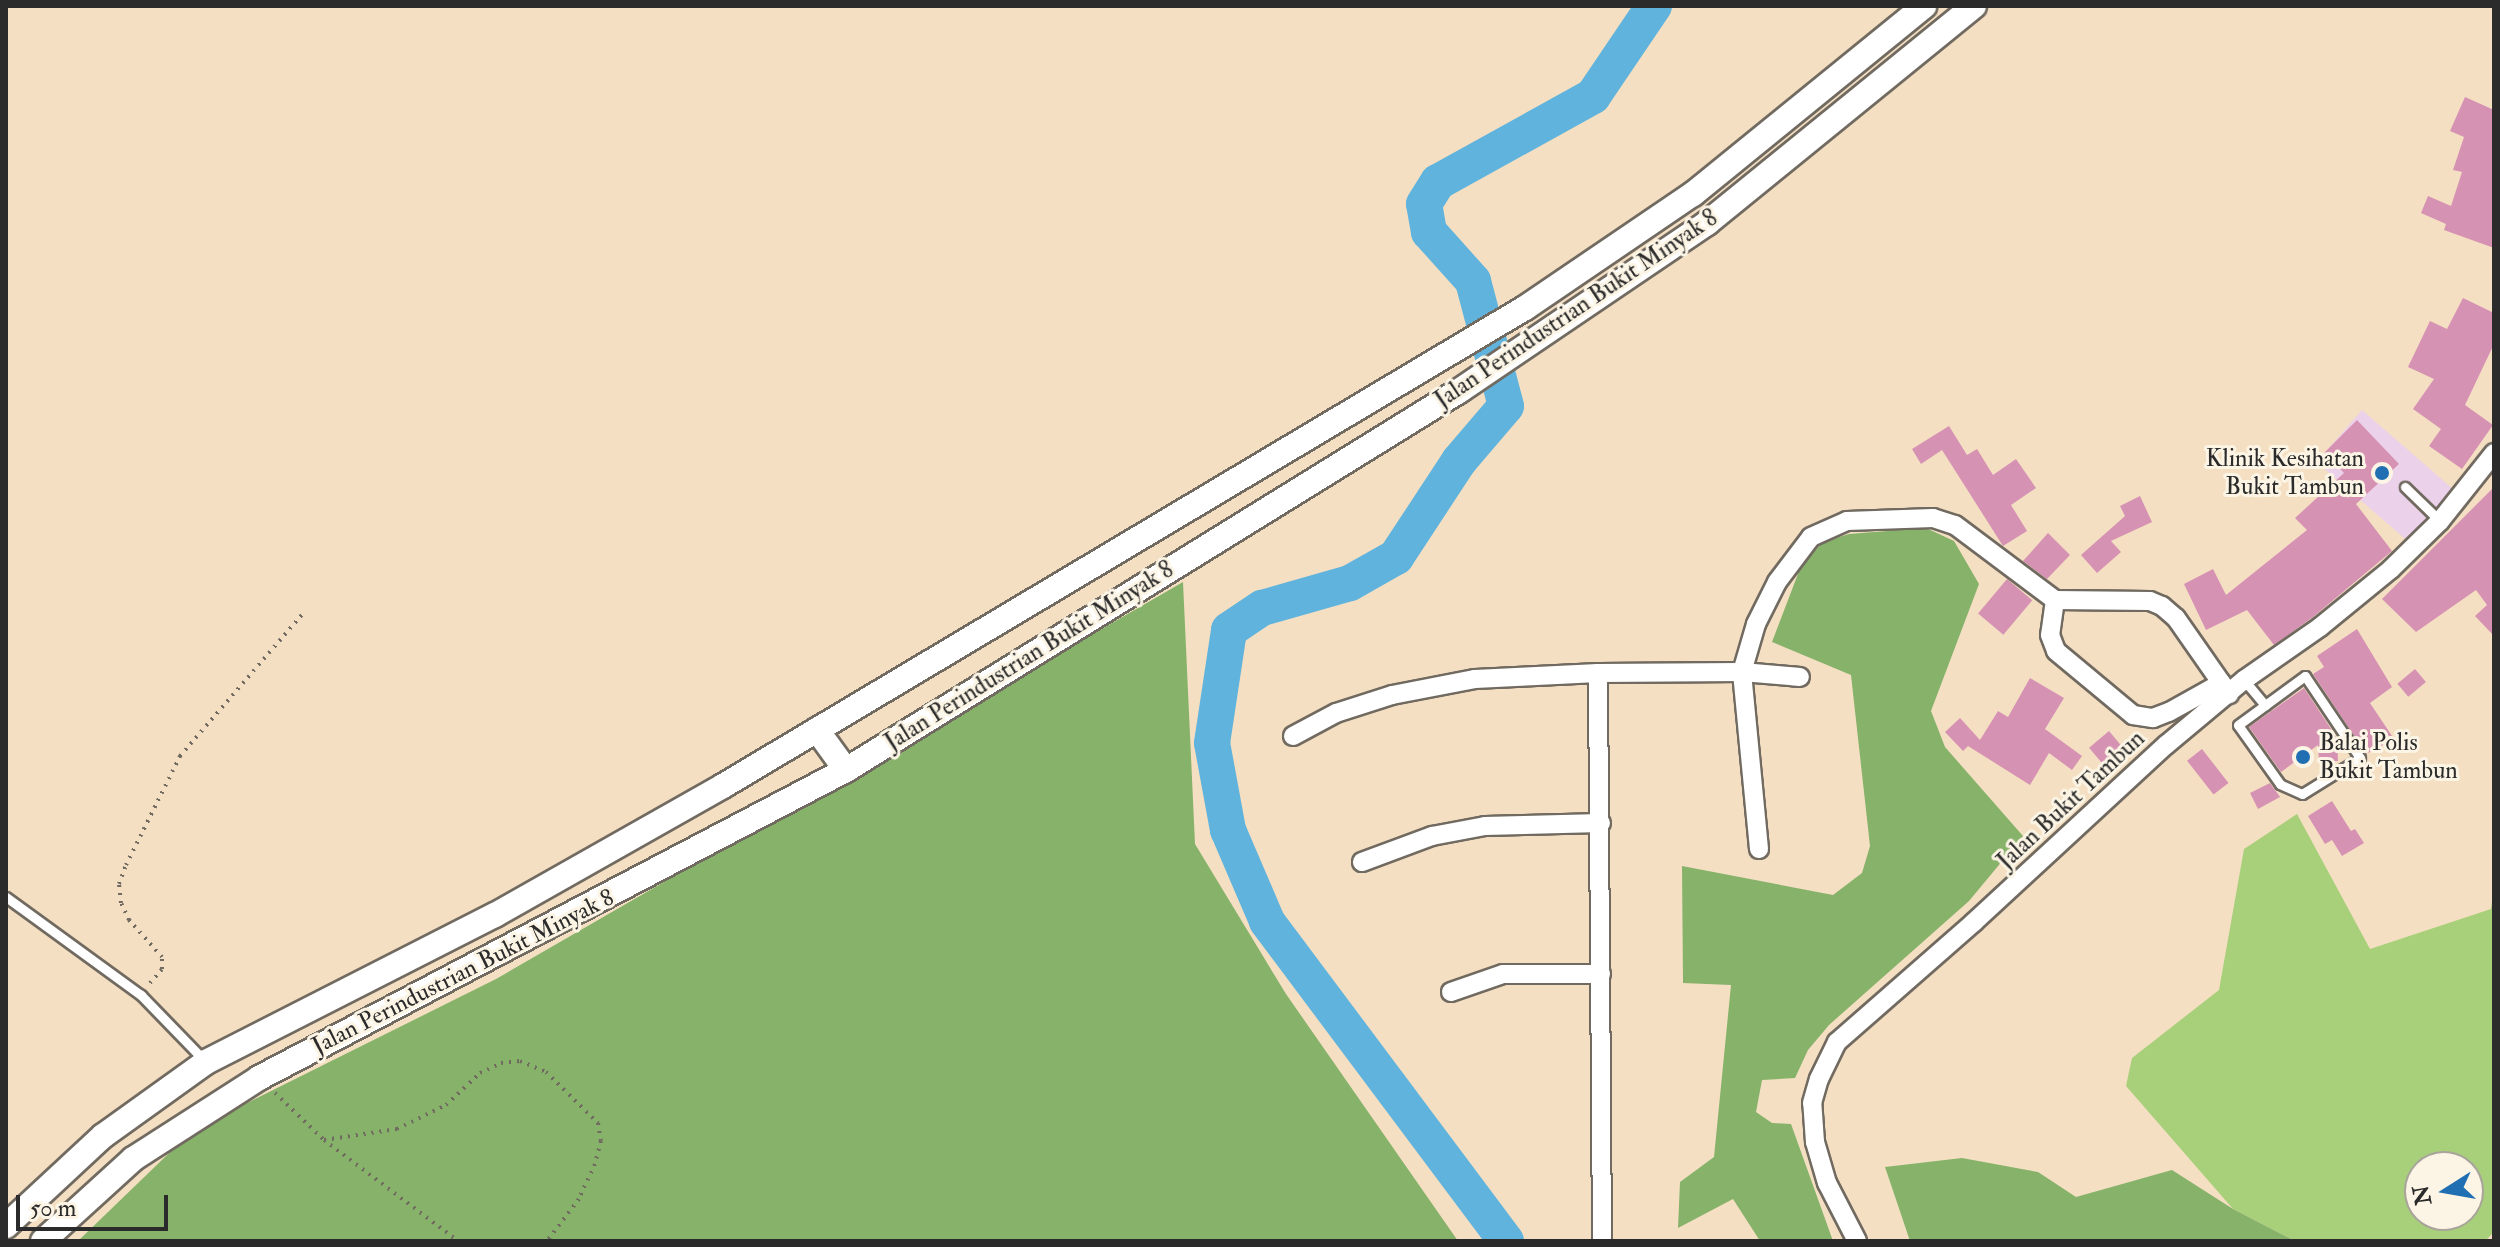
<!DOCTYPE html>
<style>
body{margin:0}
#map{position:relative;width:2500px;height:1247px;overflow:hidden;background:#f4dfc3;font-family:"IM FELL Double Pica",serif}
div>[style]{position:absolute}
.built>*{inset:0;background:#ecd1ea;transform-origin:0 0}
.green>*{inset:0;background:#a8cf7a}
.forest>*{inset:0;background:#86b26a}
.river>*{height:36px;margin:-18px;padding:0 18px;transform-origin:18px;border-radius:18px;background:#60b3dc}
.building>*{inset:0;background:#d692b3;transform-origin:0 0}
.path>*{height:4px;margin-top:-2px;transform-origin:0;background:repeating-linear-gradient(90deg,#716a60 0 2px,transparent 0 8px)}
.roads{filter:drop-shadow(2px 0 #716a60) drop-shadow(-2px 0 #716a60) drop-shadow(0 2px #716a60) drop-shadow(0 -2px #716a60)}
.lane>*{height:9px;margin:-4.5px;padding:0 4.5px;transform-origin:4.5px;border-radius:4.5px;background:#fff}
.street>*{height:18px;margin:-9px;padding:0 9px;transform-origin:9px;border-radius:9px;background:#fff}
.secondary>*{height:24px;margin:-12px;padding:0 12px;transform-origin:12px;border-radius:12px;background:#fff}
.dots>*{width:22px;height:22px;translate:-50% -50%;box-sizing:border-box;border:4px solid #fcf5e5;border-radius:50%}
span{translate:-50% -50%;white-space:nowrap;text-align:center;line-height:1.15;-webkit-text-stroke:6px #fcf5e5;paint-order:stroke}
.street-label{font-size:24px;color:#2b2b2b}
.poi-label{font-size:24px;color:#2b2b2b}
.right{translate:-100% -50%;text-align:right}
.left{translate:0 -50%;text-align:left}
.frame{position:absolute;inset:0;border:8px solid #2b2b2b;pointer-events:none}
.north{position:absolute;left:2404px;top:1151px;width:80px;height:80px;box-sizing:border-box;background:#fcf5e5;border:2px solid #a8a49b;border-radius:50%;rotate:259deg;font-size:22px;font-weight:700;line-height:32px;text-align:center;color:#2b2b2b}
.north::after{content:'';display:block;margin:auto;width:28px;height:36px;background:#1f6fb2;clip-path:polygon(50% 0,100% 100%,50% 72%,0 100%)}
.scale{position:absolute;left:16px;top:1195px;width:152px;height:36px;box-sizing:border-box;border:4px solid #2b2b2b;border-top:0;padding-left:10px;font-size:24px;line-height:28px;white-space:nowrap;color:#2b2b2b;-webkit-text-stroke:6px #fcf5e5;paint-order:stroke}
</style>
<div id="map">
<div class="built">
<div style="left:2362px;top:410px;width:123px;height:69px;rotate:41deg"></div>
</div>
<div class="green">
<div style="clip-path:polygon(evenodd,2297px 814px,2370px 949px,2491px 909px,2494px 886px,2494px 1232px,2485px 1241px,2295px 1241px,2233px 1209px,2126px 1086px,2132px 1058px,2219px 990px,2244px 849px,2297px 814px,2420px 1167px,2468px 1167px,2468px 1215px,2420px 1215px,2420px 1167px)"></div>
</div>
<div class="forest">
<div style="clip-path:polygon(1926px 528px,1954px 541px,1979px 584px,1931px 711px,1945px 747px,2023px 836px,1969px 901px,1829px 1025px,1808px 1050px,1795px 1078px,1762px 1080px,1756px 1112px,1772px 1123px,1791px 1124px,1833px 1241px,1760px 1241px,1733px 1199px,1678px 1228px,1680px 1182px,1714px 1157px,1731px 985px,1683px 983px,1682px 866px,1833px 895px,1862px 873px,1870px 846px,1851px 675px,1772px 642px,1801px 566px,1823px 542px,1849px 534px)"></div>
<div style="clip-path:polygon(1183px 582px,1195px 844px,1286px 994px,1458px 1241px,78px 1241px,193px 1130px,496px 979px)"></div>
<div style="clip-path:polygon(1962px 1158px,2038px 1172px,2076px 1197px,2172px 1170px,2233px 1209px,2295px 1241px,1910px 1241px,1885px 1167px)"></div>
</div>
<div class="river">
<div style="left:1506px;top:1241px;width:399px;rotate:-126.8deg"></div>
<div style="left:1267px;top:921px;width:99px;rotate:-113.2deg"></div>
<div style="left:1228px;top:830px;width:88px;rotate:-100.4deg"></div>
<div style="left:1212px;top:743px;width:114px;rotate:-81.4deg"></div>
<div style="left:1229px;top:630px;width:40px;rotate:-34deg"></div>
<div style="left:1262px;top:608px;width:91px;rotate:-15.9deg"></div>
<div style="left:1350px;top:583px;width:53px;rotate:-29.5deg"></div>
<div style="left:1396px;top:557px;width:115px;rotate:-56.7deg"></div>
<div style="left:1459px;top:461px;width:72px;rotate:-49.5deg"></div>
<div style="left:1506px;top:406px;width:129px;rotate:-104.8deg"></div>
<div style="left:1473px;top:281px;width:66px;rotate:-131.9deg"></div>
<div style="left:1429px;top:232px;width:28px;rotate:-100deg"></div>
<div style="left:1424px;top:204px;width:26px;rotate:-58deg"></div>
<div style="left:1438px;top:182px;width:177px;rotate:-29deg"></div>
<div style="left:1593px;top:96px;width:109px;rotate:-55.9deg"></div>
</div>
<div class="building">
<div style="clip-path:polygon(2465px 97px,2494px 110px,2494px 248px,2444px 230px,2446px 224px,2421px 213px,2428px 196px,2451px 206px,2462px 172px,2453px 170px,2464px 137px,2450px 131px)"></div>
<div style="clip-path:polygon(2463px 298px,2494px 313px,2494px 344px,2465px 405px,2493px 425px,2462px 469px,2429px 446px,2441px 429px,2413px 409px,2434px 379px,2408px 367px,2430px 321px,2447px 329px)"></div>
<div style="clip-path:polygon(2357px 420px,2399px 464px,2356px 504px,2392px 551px,2313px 617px,2274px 645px,2247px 610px,2206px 630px,2184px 584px,2213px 569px,2226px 595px,2307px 530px,2295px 518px,2344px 473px,2325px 452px)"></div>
<div style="clip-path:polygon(1949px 426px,1967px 455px,1977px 449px,1993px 475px,2016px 459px,2036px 488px,2011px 505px,2027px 531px,2003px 546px,1942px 450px,1921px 464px,1912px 449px)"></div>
<div style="clip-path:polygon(2494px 487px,2494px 636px,2475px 616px,2487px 605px,2476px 590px,2416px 632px,2382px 599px)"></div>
<div style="clip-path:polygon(2140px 496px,2152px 522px,2111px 541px,2121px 552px,2097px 573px,2081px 555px,2125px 516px,2120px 506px)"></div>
<div style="clip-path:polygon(2048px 533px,2070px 555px,2047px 579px,2023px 561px)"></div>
<div style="left:2007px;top:579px;width:33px;height:45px;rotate:40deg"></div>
<div style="clip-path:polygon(2357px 629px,2392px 687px,2370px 703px,2394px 739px,2366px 754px,2313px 674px,2324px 667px,2317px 656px)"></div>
<div style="left:2415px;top:669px;width:17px;height:23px;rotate:50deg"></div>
<div style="clip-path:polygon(2030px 678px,2064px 698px,2045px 729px,2082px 756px,2072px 770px,2049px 753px,2030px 785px,1968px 746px,1963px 751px,1945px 732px,1960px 718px,1980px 740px,1998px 711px,2008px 717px)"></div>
<div style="clip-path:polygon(2304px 688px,2337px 738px,2338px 761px,2319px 761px,2318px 745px,2281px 772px,2249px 727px)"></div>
<div style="left:2109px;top:731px;width:30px;height:26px;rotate:50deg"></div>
<div style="left:2202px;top:749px;width:43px;height:19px;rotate:52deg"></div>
<div style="clip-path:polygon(2270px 783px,2280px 797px,2258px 809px,2250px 793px)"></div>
<div style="clip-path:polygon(2332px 801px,2351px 831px,2355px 829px,2364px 843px,2342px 856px,2332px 840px,2325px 844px,2308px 816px)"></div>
</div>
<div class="path">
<div style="left:150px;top:983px;width:18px;rotate:-49deg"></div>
<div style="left:162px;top:969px;width:12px;rotate:-90deg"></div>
<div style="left:162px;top:957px;width:50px;rotate:-131.7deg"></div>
<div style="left:129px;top:920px;width:19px;rotate:-115deg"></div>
<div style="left:121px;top:903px;width:19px;rotate:-96deg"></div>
<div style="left:119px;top:884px;width:20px;rotate:-70deg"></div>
<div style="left:126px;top:865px;width:122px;rotate:-63.6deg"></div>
<div style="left:180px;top:756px;width:191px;rotate:-49.2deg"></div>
<div style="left:275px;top:1093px;width:68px;rotate:43.8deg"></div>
<div style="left:324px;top:1140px;width:168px;rotate:37deg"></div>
<div style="left:324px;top:1140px;width:74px;rotate:-8.6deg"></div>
<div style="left:397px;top:1129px;width:55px;rotate:-26.1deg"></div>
<div style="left:446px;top:1105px;width:47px;rotate:-43.3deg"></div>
<div style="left:480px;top:1073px;width:23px;rotate:-25deg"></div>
<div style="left:501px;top:1063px;width:19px;rotate:-6deg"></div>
<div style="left:520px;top:1061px;width:28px;rotate:23deg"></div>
<div style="left:546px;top:1072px;width:73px;rotate:44.4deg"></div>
<div style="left:598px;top:1123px;width:18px;rotate:81deg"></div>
<div style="left:601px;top:1141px;width:24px;rotate:105deg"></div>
<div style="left:595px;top:1164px;width:38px;rotate:115deg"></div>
<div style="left:579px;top:1199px;width:53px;rotate:127.3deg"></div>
</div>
<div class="roads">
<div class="lane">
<div style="left:2405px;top:487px;width:49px;rotate:44.2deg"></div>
<div style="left:2305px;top:676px;width:99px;rotate:56.1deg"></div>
<div style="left:2360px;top:758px;width:68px;rotate:148.2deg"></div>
<div style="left:2302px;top:794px;width:24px;rotate:-156deg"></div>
<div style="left:2280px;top:784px;width:72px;rotate:-125.4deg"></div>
<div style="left:2238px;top:725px;width:83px;rotate:-36.2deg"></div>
<div style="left:2244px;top:680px;width:33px;rotate:50deg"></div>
<div style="left:6px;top:897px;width:167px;rotate:36deg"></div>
<div style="left:141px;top:995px;width:93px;rotate:45.9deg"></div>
</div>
<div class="street">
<div style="left:2055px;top:600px;width:35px;rotate:98deg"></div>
<div style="left:2050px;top:635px;width:17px;rotate:69deg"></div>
<div style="left:2056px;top:651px;width:100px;rotate:39.7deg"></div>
<div style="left:2133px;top:715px;width:20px;rotate:9deg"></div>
<div style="left:2153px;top:718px;width:17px;rotate:-21deg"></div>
<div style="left:2169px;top:712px;width:60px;rotate:-29.1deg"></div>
<div style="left:1598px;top:673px;width:568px;rotate:89.6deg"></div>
<div style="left:1293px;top:736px;width:49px;rotate:-28.1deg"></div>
<div style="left:1336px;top:713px;width:59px;rotate:-17.8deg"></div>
<div style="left:1392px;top:695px;width:85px;rotate:-10.9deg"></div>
<div style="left:1475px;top:679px;width:123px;rotate:-2.8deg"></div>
<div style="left:1598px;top:673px;width:144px;rotate:-0.4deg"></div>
<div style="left:1742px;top:672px;width:58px;rotate:4.9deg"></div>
<div style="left:1759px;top:849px;width:178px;rotate:-95.5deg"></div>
<div style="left:1742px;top:672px;width:50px;rotate:-73.7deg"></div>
<div style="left:1756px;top:624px;width:47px;rotate:-63.4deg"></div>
<div style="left:1777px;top:582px;width:56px;rotate:-52.9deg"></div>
<div style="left:1811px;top:537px;width:39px;rotate:-24deg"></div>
<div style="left:1847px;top:521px;width:86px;rotate:-2deg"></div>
<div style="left:1933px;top:518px;width:23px;rotate:18deg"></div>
<div style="left:1955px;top:525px;width:125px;rotate:36.9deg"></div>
<div style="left:2055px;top:600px;width:95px;rotate:0.6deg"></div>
<div style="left:2150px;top:601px;width:13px;rotate:23deg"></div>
<div style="left:2162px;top:606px;width:18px;rotate:41deg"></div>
<div style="left:2176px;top:618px;width:93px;rotate:55.1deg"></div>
<div style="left:1362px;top:862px;width:75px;rotate:-20.4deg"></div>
<div style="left:1432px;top:836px;width:54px;rotate:-10.7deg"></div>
<div style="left:1485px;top:826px;width:116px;rotate:-1.5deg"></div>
<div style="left:1451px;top:992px;width:55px;rotate:-19.1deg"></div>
<div style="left:1503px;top:974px;width:98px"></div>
<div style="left:1857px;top:1241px;width:65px;rotate:-117.3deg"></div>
<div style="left:1827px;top:1183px;width:43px;rotate:-106.3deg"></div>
<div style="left:1815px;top:1142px;width:39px;rotate:-94deg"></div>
<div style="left:1812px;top:1103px;width:25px;rotate:-74deg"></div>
<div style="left:1819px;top:1079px;width:41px;rotate:-64.1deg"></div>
<div style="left:1837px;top:1042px;width:182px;rotate:-41.2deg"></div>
<div style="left:1974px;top:922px;width:261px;rotate:-42.7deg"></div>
<div style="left:2166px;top:745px;width:102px;rotate:-39.8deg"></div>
<div style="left:2244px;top:680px;width:93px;rotate:-34.9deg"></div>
<div style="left:2320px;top:627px;width:92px;rotate:-39.2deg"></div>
<div style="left:2391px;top:569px;width:69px;rotate:-44.4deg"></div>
<div style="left:2440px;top:521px;width:87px;rotate:-51.5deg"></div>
</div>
<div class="secondary">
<div style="left:817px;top:730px;width:49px;rotate:54.1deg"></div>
<div style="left:6px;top:1226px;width:132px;rotate:-42.9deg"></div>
<div style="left:103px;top:1136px;width:127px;rotate:-35.7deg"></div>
<div style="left:206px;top:1062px;width:324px;rotate:-27deg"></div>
<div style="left:495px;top:915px;width:262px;rotate:-29.5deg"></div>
<div style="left:723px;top:786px;width:934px;rotate:-30.8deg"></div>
<div style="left:1525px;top:308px;width:203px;rotate:-34.2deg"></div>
<div style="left:1693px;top:194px;width:298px;rotate:-39.1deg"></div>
<div style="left:43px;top:1241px;width:122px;rotate:-42.3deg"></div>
<div style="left:133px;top:1159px;width:150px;rotate:-32.7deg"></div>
<div style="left:259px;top:1078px;width:663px;rotate:-27.69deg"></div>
<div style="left:846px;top:770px;width:721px;rotate:-31.73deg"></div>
<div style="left:1459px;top:391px;width:300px;rotate:-34.1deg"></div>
<div style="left:1707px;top:223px;width:344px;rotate:-39.1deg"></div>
</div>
</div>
<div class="dots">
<div style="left:2382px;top:473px;background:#1f6fb2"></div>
<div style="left:2303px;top:757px;background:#1f6fb2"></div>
</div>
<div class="street-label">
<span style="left:1576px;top:309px;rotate:-34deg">Jalan Perindustrian Bukit Minyak 8</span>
<span style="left:1029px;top:656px;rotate:-32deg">Jalan Perindustrian Bukit Minyak 8</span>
<span style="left:2071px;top:800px;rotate:-43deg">Jalan Bukit Tambun</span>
<span style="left:463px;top:972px;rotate:-27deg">Jalan Perindustrian Bukit Minyak 8</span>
</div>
<div class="poi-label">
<span class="right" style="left:2364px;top:473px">Klinik Kesihatan<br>Bukit Tambun</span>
<span class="left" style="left:2319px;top:757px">Balai Polis<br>Bukit Tambun</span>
</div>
<div class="frame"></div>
<div class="north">N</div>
<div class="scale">50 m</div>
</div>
